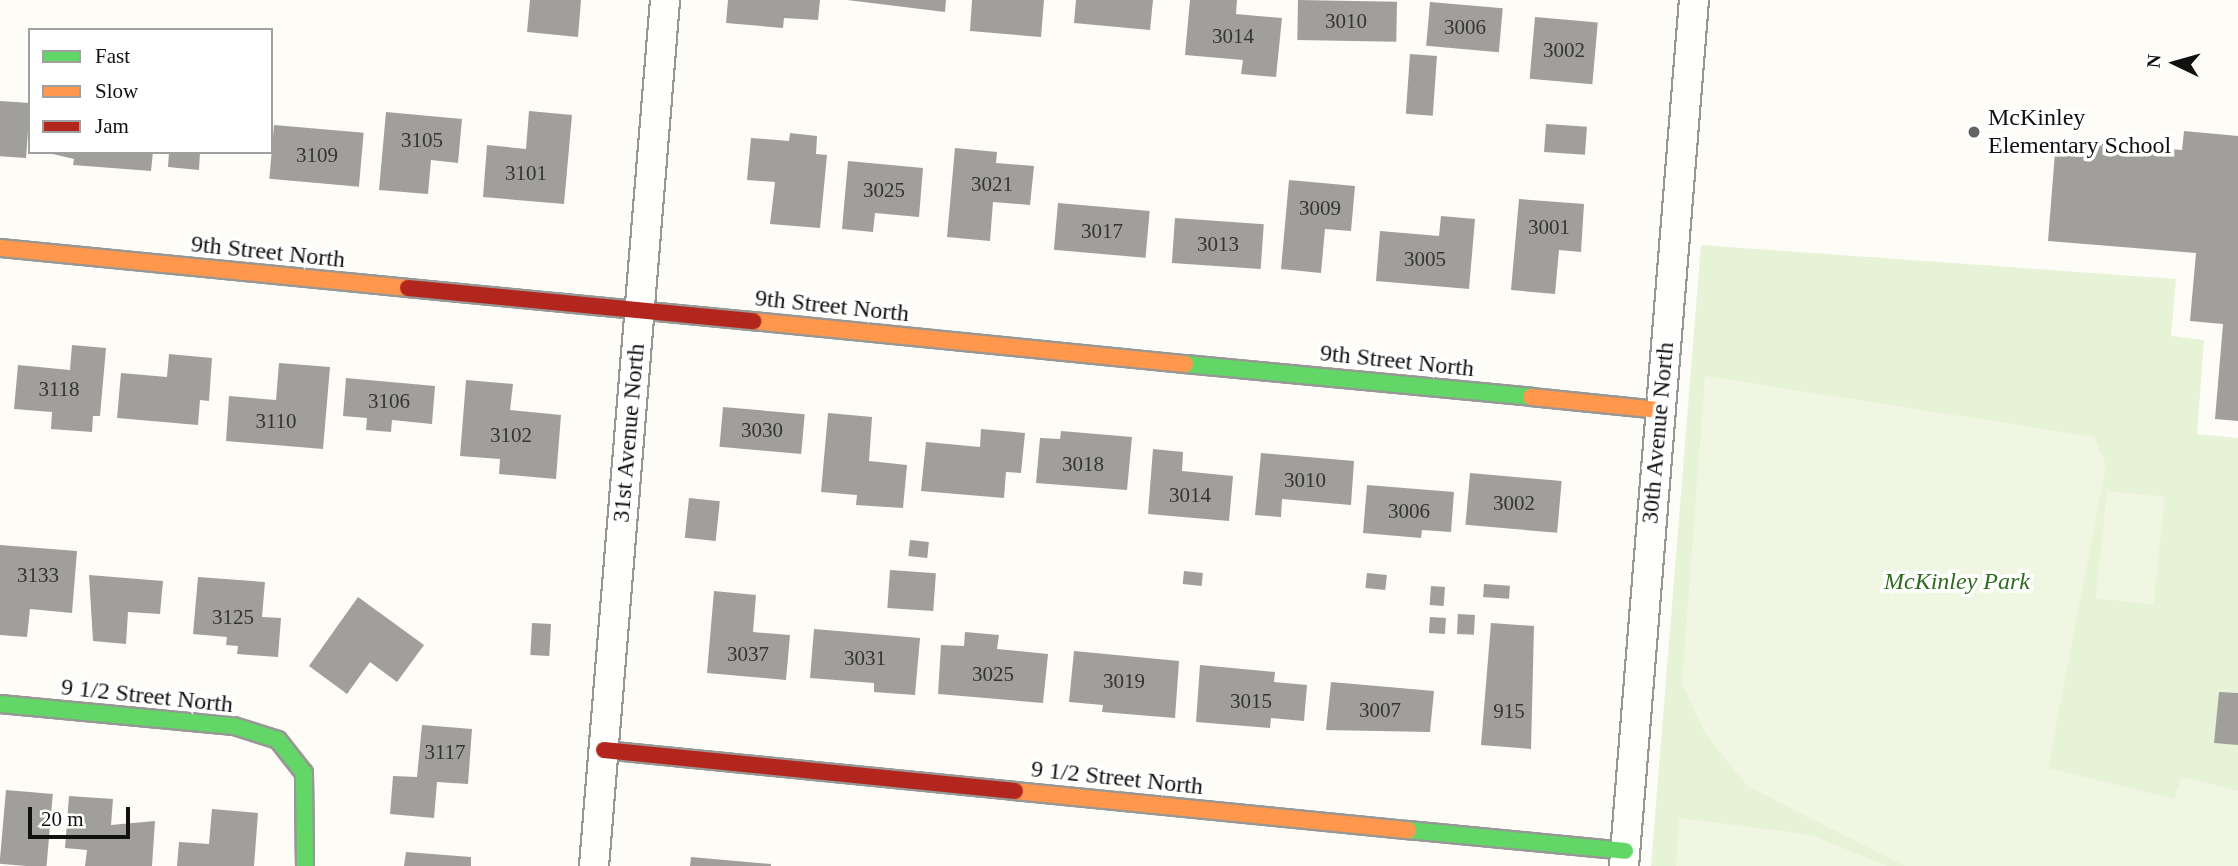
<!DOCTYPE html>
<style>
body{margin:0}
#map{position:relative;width:2238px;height:866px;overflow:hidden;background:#fdfcf7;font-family:Georgia,serif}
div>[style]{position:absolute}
.green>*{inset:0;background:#e7f3d7}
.pitch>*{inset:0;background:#f0f6e1;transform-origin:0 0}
.building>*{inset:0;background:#a19f9c;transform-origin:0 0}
.roads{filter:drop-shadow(2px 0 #979795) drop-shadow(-2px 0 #979795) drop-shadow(0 2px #979795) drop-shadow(0 -2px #979795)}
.street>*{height:28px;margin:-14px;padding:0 14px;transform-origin:14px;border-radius:14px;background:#fffffe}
.fast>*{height:16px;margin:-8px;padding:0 8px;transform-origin:8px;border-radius:8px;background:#63d668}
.slow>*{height:16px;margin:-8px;padding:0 8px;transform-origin:8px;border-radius:8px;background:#ff974d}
.jam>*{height:16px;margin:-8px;padding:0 8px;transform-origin:8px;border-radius:8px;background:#b3261e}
.dots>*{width:19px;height:19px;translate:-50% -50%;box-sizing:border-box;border:4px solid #fff;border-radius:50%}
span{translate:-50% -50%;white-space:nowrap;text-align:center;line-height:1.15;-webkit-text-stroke:7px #fff;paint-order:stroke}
.number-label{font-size:21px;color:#353434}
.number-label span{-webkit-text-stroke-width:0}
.poi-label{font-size:24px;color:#111}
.left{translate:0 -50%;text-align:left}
.street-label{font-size:24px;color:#111}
.park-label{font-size:24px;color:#2f6b1f;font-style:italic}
.legend{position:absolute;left:28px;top:28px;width:245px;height:126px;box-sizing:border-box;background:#fff;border:2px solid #a0a0a0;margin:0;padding:9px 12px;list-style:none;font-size:21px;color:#111}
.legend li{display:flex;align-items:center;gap:14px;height:35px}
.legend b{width:35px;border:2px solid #a0a0a0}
.north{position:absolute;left:2140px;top:28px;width:70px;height:70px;-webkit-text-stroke:5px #fff;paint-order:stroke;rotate:275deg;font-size:19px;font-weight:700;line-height:28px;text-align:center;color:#111}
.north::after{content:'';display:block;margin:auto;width:24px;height:32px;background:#111;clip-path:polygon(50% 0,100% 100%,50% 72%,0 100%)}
.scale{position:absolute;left:28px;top:807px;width:102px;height:32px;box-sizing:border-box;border:4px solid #111;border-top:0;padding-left:9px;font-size:21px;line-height:24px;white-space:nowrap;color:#111;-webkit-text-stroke:5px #fff;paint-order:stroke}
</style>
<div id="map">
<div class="green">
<div style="clip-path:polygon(1701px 245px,2176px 279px,2171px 336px,2204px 340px,2197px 434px,2238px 438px,2238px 866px,1651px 866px)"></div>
</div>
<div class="pitch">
<div style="clip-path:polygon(1705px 376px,2094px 437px,2106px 465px,2048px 768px,2174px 799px,2182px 777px,2238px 791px,2238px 866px,1905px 866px,1747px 786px,1705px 733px,1682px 684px)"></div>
<div style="left:2107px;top:491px;width:58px;height:108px;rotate:6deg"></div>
<div style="clip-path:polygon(1679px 818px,1811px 835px,1887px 866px,1676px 866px)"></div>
</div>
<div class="building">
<div style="clip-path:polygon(530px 0,581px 0,578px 37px,527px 32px)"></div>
<div style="clip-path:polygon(728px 0,820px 0,818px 20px,784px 18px,783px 28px,726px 23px)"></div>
<div style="clip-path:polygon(847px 0,946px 0,945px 12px)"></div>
<div style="clip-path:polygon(972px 0,1044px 0,1041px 37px,970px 31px)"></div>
<div style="clip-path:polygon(1076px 0,1153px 0,1150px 30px,1074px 23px)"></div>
<div style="clip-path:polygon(1190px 0,1237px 0,1236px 14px,1282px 18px,1276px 77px,1241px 74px,1243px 60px,1185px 55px)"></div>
<div style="left:1298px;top:0;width:99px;height:40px;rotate:1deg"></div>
<div style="left:1430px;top:2px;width:73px;height:44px;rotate:5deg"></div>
<div style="left:1535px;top:17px;width:63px;height:62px;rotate:5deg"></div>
<div style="left:1410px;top:54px;width:27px;height:60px;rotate:4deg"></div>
<div style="left:0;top:101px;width:30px;height:55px;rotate:4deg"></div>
<div style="clip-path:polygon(529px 111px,572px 115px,564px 204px,483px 197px,487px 145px,526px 149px)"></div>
<div style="clip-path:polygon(386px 112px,462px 119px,458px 163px,431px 160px,428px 194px,379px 190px)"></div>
<div style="left:1546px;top:124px;width:41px;height:28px;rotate:4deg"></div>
<div style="left:274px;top:125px;width:90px;height:54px;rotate:5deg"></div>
<div style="clip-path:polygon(2184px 131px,2238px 136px,2238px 421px,2215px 419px,2223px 324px,2190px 321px,2196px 253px,2048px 241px,2056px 140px,2182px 150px)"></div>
<div style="clip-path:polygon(790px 133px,817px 136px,816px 154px,827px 155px,820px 228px,770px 224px,775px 182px,747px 180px,751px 138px,789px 141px)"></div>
<div style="clip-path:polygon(955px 148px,997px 152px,996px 163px,1034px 166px,1030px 205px,993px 202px,990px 241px,947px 237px)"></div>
<div style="clip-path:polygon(44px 152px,153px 152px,151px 171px,73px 165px,74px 159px)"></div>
<div style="clip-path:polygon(169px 152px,200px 152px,199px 170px,168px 167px)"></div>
<div style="clip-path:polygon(848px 161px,923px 168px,919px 217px,875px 213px,873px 232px,842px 229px)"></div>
<div style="clip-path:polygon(1289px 180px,1355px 186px,1351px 231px,1325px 229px,1321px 273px,1281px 269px)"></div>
<div style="clip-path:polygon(1519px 199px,1584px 204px,1581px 252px,1559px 250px,1555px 294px,1511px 290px)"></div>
<div style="left:1058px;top:203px;width:92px;height:47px;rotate:5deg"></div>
<div style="clip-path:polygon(1441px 216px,1475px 219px,1469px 289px,1376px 281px,1380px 231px,1439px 236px)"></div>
<div style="left:1175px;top:218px;width:89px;height:45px;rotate:4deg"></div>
<div style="clip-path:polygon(72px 345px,106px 348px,100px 416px,93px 416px,92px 432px,51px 429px,52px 412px,14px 409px,18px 365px,70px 370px)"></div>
<div style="clip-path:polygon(169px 354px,212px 358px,209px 401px,200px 400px,198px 425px,117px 418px,121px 373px,167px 377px)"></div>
<div style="clip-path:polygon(279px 363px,330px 367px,323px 449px,226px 441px,229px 396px,276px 400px)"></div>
<div style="clip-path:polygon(346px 378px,435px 386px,432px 424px,392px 420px,391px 432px,366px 430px,367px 418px,343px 416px)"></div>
<div style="clip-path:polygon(466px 380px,513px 384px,510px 410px,561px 415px,556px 479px,499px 474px,500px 459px,460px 456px)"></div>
<div style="left:723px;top:407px;width:82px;height:40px;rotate:5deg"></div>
<div style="clip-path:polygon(828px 413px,872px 417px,869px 461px,907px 465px,903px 508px,856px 505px,857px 495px,821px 492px)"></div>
<div style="clip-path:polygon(981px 429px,1025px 433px,1021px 473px,1006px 472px,1004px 498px,921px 491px,926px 442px,980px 447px)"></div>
<div style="clip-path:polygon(1061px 431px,1132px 437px,1127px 490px,1036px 483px,1040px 438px,1060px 439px)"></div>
<div style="clip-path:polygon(1153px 449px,1183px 452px,1182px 471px,1233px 476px,1229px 521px,1148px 514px)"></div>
<div style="clip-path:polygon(1261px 453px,1354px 461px,1351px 505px,1282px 499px,1281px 517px,1255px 515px)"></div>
<div style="left:1470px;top:473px;width:92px;height:52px;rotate:5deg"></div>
<div style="clip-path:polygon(1367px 485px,1454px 492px,1451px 532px,1422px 530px,1421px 538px,1363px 533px)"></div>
<div style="left:689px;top:498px;width:31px;height:40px;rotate:6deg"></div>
<div style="left:910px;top:540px;width:19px;height:16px;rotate:6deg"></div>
<div style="clip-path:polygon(0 545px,77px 551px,72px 613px,30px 609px,27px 637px,0 635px)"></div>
<div style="left:890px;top:570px;width:46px;height:38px;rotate:4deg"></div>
<div style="left:1184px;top:571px;width:19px;height:13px;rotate:6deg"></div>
<div style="left:1367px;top:573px;width:20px;height:15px;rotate:6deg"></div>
<div style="clip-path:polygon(89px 575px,163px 581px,160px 614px,128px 612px,126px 644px,93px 641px)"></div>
<div style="clip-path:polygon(198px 577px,265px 582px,262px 617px,281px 618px,278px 657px,237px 654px,238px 646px,226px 645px,227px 637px,193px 634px)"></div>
<div style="left:1484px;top:584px;width:26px;height:13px;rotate:4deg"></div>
<div style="left:1431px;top:586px;width:14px;height:19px;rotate:4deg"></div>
<div style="clip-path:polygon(714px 591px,756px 595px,753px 632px,790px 635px,786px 680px,707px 673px)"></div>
<div style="clip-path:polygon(358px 597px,424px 645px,397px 682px,370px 662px,347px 694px,309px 666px)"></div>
<div style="left:1458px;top:614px;width:17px;height:20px;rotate:3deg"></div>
<div style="left:1430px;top:617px;width:16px;height:16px;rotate:4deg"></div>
<div style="left:532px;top:623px;width:19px;height:32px;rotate:3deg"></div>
<div style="clip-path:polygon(1491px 623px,1534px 626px,1531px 749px,1481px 745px)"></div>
<div style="clip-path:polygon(814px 629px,920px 638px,915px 695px,874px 692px,874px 683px,810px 678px)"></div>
<div style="clip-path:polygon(965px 632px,999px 635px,997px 649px,1048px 654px,1043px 703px,938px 694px,941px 645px,964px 646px)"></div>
<div style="clip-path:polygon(1074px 651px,1179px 661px,1175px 718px,1102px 712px,1103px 705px,1069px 702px)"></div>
<div style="clip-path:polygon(1200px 665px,1275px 672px,1274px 682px,1307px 685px,1304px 721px,1271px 718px,1270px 728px,1196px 722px)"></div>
<div style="clip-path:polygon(1331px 682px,1434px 691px,1430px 732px,1326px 730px)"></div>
<div style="clip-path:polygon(2219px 692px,2238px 693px,2238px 745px,2214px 743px)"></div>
<div style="clip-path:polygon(422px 725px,472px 729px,468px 784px,437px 782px,434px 818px,390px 814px,393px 776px,417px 777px)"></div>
<div style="left:6px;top:790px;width:47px;height:74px;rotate:5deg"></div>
<div style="clip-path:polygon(69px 796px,113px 799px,111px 825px,155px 821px,152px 866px,85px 866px,87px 850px,65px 848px)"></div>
<div style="clip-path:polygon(212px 809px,258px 813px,254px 866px,177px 866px,179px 842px,209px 844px)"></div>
<div style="clip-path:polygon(406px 852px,471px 857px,471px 866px,404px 866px)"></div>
<div style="clip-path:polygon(691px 857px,771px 864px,771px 866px,690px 866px)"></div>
</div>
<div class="roads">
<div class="street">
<div style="left:594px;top:866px;width:869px;rotate:-85.31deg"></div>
<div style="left:1624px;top:866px;width:869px;rotate:-85.38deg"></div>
</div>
<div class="fast">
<div style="left:1185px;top:364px;width:348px;rotate:5.4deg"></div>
<div style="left:0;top:704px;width:235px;rotate:5.4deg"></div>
<div style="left:234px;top:726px;width:46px;rotate:17.7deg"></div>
<div style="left:278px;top:740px;width:42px;rotate:51.8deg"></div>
<div style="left:304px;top:773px;width:93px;rotate:89.4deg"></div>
<div style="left:1408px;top:830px;width:218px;rotate:5.5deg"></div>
</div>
<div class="slow">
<div style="left:0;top:248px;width:410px;rotate:5.6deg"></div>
<div style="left:753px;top:321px;width:434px;rotate:5.7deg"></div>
<div style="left:1531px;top:397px;width:130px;rotate:5.8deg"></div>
<div style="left:1015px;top:791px;width:395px;rotate:5.7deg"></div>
</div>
<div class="jam">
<div style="left:408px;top:288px;width:347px;rotate:5.5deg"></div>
<div style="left:604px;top:750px;width:413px;rotate:5.7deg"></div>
</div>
</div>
<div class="dots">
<div style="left:1974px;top:132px;background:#646362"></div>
</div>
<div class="number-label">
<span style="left:1346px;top:21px">3010</span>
<span style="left:1465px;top:27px">3006</span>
<span style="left:1233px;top:36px">3014</span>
<span style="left:1564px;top:50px">3002</span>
<span style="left:422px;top:140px">3105</span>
<span style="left:317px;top:155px">3109</span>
<span style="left:526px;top:173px">3101</span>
<span style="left:992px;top:184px">3021</span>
<span style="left:884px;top:190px">3025</span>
<span style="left:1320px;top:208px">3009</span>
<span style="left:1549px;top:227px">3001</span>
<span style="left:1102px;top:231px">3017</span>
<span style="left:1218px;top:244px">3013</span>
<span style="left:1425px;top:259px">3005</span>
<span style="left:59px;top:389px">3118</span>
<span style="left:389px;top:401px">3106</span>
<span style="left:276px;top:421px">3110</span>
<span style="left:762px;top:430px">3030</span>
<span style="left:511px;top:435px">3102</span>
<span style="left:1083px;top:464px">3018</span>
<span style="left:1305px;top:480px">3010</span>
<span style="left:1190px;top:495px">3014</span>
<span style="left:1514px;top:503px">3002</span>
<span style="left:1409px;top:511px">3006</span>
<span style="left:38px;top:575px">3133</span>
<span style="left:233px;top:617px">3125</span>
<span style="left:748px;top:654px">3037</span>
<span style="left:865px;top:658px">3031</span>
<span style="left:993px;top:674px">3025</span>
<span style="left:1124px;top:681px">3019</span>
<span style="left:1251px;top:701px">3015</span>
<span style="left:1380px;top:710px">3007</span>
<span style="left:1509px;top:711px">915</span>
<span style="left:445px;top:752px">3117</span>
</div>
<div class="poi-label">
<span class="left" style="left:1988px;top:132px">McKinley<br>Elementary School</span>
</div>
<div class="street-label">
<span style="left:268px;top:252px;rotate:6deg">9th Street North</span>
<span style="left:832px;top:306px;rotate:6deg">9th Street North</span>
<span style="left:1397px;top:361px;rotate:6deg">9th Street North</span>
<span style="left:629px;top:433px;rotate:-85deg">31st Avenue North</span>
<span style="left:1658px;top:433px;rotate:-85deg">30th Avenue North</span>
<span style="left:147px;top:696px;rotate:6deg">9 1/2 Street North</span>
<span style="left:1117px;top:778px;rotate:6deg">9 1/2 Street North</span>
</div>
<div class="park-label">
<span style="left:1957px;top:582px">McKinley Park</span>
</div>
<ul class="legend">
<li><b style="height:9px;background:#63d668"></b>Fast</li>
<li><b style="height:9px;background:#ff974d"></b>Slow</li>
<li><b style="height:9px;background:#b3261e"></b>Jam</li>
</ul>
<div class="north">N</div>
<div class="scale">20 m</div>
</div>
